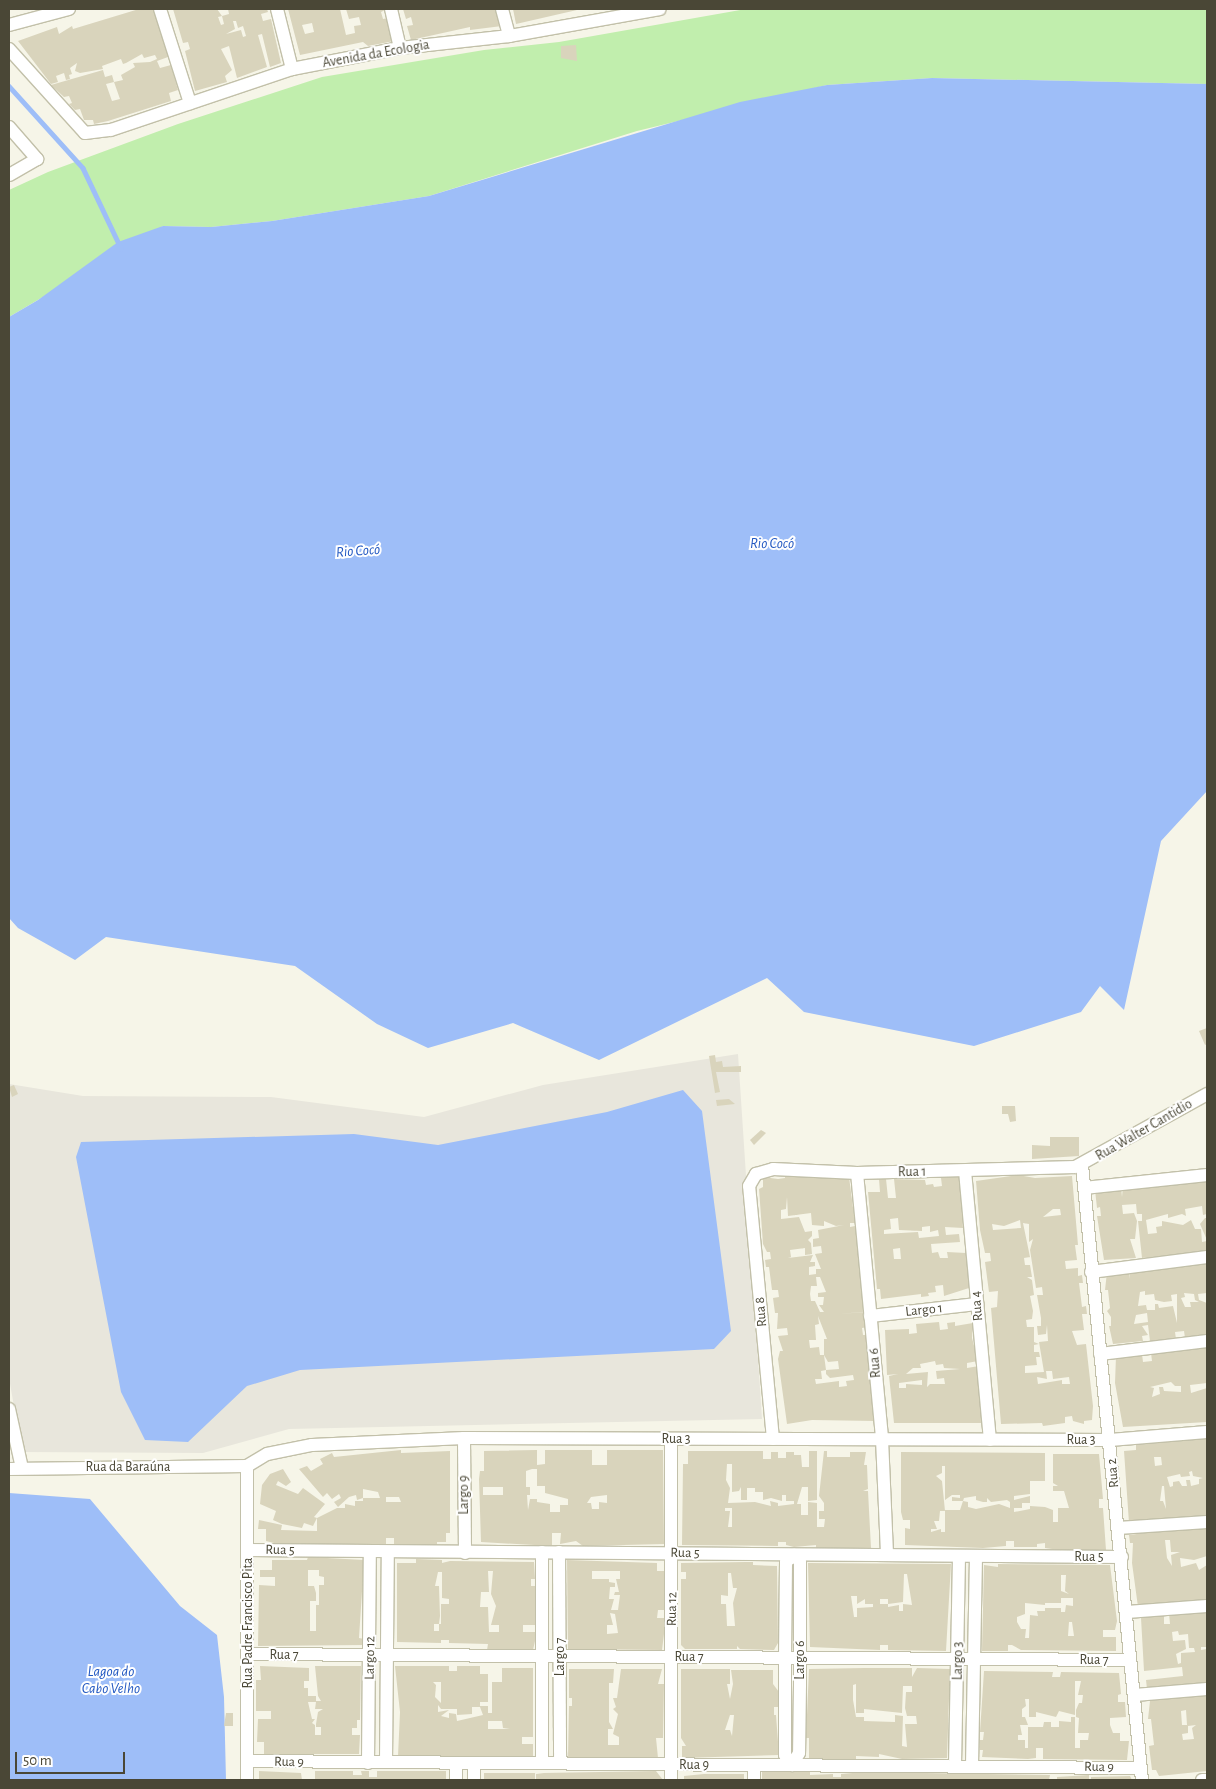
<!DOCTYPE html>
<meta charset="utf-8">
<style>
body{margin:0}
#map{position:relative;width:1216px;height:1789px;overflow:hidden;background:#f6f5e8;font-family:"Alegreya Sans",sans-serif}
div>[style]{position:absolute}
.industrial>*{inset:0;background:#e8e6dc}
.green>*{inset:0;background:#c1eead}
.water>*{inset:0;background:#9ebef8}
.stream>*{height:4.5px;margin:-2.25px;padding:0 2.25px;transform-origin:2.25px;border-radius:2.25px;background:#9ebef8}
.building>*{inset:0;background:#d9d4bc;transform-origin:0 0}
.roads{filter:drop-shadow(1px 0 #c2c0a9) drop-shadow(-1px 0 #c2c0a9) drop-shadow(0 1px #c2c0a9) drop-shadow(0 -1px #c2c0a9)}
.minor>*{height:12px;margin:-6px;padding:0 6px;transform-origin:6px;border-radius:6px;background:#fff}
span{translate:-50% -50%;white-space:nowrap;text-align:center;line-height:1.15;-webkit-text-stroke:4px #fff;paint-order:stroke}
.street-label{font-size:14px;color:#4a4736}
.water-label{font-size:15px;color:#2258c2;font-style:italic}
.frame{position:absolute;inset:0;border:10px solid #4a4736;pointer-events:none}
.scale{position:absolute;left:15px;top:1752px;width:110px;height:22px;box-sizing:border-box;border:2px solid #4a4736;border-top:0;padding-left:6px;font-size:15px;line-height:18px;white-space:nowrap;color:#4a4736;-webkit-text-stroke:4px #fff;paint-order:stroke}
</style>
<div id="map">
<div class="industrial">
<div style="clip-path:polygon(738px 1054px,762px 1419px,289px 1429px,203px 1453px,22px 1452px,9px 1378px,9px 1084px,83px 1096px,271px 1097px,424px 1117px,543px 1085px)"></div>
</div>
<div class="green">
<div style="clip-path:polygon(746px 9px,1207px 9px,1207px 84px,932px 78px,827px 85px,637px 131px,429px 196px,272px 221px,211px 227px,163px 226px,9px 317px,9px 190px,48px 172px,178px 124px,322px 77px,484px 50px,559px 42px)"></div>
</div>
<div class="water">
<div style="clip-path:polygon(932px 78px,1207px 84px,1207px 791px,1161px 841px,1124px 1010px,1100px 986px,1081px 1012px,974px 1046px,804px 1012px,767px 978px,599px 1060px,513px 1023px,428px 1048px,377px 1024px,295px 966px,106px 937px,75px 960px,18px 928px,9px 918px,9px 317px,38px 300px,118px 242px,163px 226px,211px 227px,272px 221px,429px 196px,740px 102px,827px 85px)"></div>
<div style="clip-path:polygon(683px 1090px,702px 1111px,731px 1331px,714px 1349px,300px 1370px,247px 1386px,188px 1442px,145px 1440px,121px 1392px,76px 1157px,81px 1142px,354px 1134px,438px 1145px,607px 1112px)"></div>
<div style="clip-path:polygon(9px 1493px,90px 1499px,180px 1606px,217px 1635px,224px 1697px,226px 1780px,9px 1780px)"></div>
</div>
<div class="stream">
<div style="left:9px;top:86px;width:110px;rotate:47.9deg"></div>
<div style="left:83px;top:168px;width:89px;rotate:64.6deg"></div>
</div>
<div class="building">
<div style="clip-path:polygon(139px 9px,157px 9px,168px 57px,157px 61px,160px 68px,171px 65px,178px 90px,169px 93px,171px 101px,108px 121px,94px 124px,93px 120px,84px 120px,80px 109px,75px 110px,69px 104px,72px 103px,69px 96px,64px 97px,51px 85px,103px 70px,105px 77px,112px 75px,114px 82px,106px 84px,112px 101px,120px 99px,114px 82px,123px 80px,121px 75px,135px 67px,133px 63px,150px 62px,157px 59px,155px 55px,144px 58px,142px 54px,126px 63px,123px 64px,121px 59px,102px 66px,103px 69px,80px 73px,75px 71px,77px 63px,70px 68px,72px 74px,69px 75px,70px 79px,66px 80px,64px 73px,56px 76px,58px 82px,51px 84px,18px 41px,57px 27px,59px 34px,72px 26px,73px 29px)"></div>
<div style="clip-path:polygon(evenodd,173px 9px,217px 9px,222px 16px,218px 17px,221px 25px,224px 24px,222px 16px,229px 14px,228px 9px,267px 9px,268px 12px,261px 14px,263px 21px,271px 19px,281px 63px,270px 67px,262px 34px,258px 35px,267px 67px,237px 78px,229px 46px,221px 49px,232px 70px,225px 76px,227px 82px,195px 91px,185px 51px,190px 49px,188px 42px,183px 43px,173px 9px,233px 21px,236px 21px,238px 28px,243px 26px,246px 36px,243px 37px,241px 30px,226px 34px,235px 29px,233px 21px)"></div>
<div style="clip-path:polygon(evenodd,288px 9px,340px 9px,346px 35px,355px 33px,354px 26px,361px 25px,359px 17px,349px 19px,346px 9px,387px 9px,381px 12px,383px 19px,388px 18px,394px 41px,368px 46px,363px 42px,300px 55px,288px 9px,312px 23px,314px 32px,305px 34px,302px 25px,312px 23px)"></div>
<div style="clip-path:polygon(403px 9px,499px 9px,502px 26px,470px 30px,470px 27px,411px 40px,407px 26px,413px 25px,411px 17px,406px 19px)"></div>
<div style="clip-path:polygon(513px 9px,577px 9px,577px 10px,516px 24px)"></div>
<div style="clip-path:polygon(576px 45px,577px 61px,561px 58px,561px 46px)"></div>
<div style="clip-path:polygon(1207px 1028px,1207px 1044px,1205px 1045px,1199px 1031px)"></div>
<div style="clip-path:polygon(715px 1055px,716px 1062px,722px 1061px,723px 1067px,741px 1066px,741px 1072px,716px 1072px,720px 1092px,715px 1093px,709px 1056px)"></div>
<div style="clip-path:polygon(14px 1085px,18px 1094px,12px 1097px,9px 1087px)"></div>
<div style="clip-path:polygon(716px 1100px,729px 1099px,735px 1104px,717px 1106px)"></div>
<div style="clip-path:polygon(1002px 1106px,1015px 1106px,1016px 1121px,1010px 1122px,1008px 1114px,1002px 1114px)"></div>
<div style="clip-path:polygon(761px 1130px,766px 1133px,754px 1145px,750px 1140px)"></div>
<div style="clip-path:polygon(1050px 1137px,1079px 1137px,1079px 1156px,1032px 1159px,1032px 1145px,1050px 1146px)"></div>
<div style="clip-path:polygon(evenodd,785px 1175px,849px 1177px,855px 1223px,850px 1223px,850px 1227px,855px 1226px,859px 1243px,863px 1312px,838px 1314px,866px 1312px,868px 1327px,862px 1328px,863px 1335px,866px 1335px,876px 1421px,812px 1420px,787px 1424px,778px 1359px,780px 1351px,783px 1351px,778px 1336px,788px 1335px,787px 1328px,777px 1329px,778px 1313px,775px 1313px,773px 1298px,779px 1297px,778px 1290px,772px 1290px,769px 1267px,766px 1267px,765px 1260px,771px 1259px,770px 1252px,767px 1252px,763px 1244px,759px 1189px,763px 1187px,763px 1177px,778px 1179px,785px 1178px,785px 1175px,787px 1197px,788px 1216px,811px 1213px,812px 1225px,824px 1226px,824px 1221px,836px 1226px,844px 1225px,818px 1230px,819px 1238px,813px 1239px,813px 1247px,821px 1246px,822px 1253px,815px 1254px,821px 1269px,816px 1269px,816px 1274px,809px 1275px,809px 1267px,815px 1266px,815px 1262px,810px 1262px,813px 1255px,788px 1258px,791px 1257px,790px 1250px,805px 1248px,805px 1255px,812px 1254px,811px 1243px,808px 1240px,812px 1236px,812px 1231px,805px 1232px,799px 1217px,781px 1219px,781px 1210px,786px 1209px,787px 1197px,785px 1175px,816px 1277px,820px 1277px,826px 1292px,818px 1293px,818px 1297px,824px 1297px,823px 1305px,819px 1305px,824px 1312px,820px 1312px,815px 1301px,811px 1301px,810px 1294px,811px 1286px,817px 1286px,816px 1277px,785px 1175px,818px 1316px,827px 1339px,824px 1339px,824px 1355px,828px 1362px,838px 1361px,839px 1369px,826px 1370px,826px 1374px,830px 1378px,853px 1375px,854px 1380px,846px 1381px,847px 1386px,839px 1387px,839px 1381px,816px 1384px,815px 1379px,822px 1379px,821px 1371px,826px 1370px,824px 1355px,820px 1355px,819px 1347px,810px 1348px,809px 1340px,816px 1340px,815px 1325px,819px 1324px,818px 1316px)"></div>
<div style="clip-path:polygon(evenodd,1018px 1175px,1035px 1178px,1072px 1176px,1078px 1245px,1075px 1245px,1077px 1260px,1065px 1261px,1066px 1269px,1078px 1268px,1078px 1276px,1082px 1275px,1083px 1283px,1079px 1283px,1082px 1307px,1086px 1306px,1087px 1314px,1082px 1314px,1084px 1330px,1072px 1331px,1077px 1345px,1086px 1344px,1093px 1406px,1092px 1420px,1084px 1421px,1084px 1424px,1073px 1421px,1072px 1416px,1065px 1417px,1065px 1423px,1043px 1426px,1042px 1423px,1001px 1424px,991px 1308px,997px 1307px,998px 1291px,989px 1292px,985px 1262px,991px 1261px,990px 1253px,985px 1253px,980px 1230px,976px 1181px,1018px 1175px,1053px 1209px,1060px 1209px,1061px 1215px,1043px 1217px,1053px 1209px,1018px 1175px,1020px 1220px,1021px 1228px,993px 1230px,992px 1224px,1004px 1226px,1020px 1220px,1018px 1175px,1023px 1223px,1029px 1224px,1029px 1242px,1033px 1239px,1030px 1250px,1036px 1288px,1042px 1287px,1043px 1295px,1037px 1295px,1041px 1318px,1041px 1326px,1037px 1326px,1038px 1335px,1046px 1334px,1047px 1325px,1048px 1341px,1039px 1342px,1044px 1372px,1025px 1373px,1025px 1366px,1037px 1365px,1036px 1357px,1040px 1357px,1039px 1352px,1034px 1352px,1034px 1345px,1039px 1344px,1034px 1342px,1034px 1327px,1027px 1327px,1026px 1320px,1032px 1319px,1033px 1311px,1030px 1296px,1034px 1295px,1032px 1280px,1027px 1277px,1032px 1277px,1030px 1265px,1025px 1265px,1024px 1258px,1030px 1257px,1023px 1223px,1018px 1175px,1046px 1371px,1052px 1371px,1053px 1379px,1069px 1377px,1070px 1384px,1062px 1384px,1062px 1380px,1038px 1384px,1037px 1377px,1047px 1379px,1046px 1371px)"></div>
<div style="clip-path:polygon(evenodd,959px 1177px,963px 1228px,945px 1227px,946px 1235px,959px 1234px,960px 1242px,931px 1244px,932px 1253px,938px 1252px,940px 1258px,948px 1258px,947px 1252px,966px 1253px,969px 1288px,944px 1296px,943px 1285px,935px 1286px,936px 1292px,928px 1293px,929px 1296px,921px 1297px,921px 1294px,881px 1299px,880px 1289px,877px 1289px,868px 1192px,880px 1192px,879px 1179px,886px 1179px,888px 1198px,896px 1198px,894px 1179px,925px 1180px,926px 1185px,933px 1184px,934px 1187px,942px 1186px,941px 1178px,959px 1177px,898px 1218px,899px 1230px,922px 1231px,922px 1227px,930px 1226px,930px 1232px,938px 1230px,939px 1236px,919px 1238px,918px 1232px,884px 1234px,884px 1230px,891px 1229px,890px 1219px,898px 1218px,959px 1177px,900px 1248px,901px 1259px,894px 1259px,893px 1249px,900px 1248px)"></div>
<div style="clip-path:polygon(1207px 1178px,1207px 1214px,1203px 1215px,1202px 1206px,1185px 1209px,1186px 1216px,1182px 1214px,1168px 1218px,1168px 1214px,1164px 1215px,1146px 1220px,1148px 1234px,1157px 1233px,1156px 1227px,1162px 1226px,1162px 1221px,1183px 1225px,1191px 1220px,1195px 1229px,1201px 1229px,1202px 1242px,1207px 1241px,1207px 1251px,1142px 1258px,1138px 1221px,1142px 1221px,1142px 1214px,1137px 1214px,1136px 1204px,1122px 1205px,1123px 1214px,1134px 1213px,1137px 1221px,1135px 1239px,1130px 1239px,1136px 1258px,1104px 1260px,1097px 1216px,1101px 1216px,1100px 1207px,1097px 1208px,1095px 1190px,1121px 1187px,1122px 1197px,1123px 1186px)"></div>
<div style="clip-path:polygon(1205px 1218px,1207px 1218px,1207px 1240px,1200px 1224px)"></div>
<div style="clip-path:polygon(evenodd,1207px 1263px,1207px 1293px,1198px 1294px,1199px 1300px,1207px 1303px,1207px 1336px,1185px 1338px,1184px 1331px,1175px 1332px,1176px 1339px,1150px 1341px,1148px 1325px,1142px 1326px,1148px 1335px,1142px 1336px,1143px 1341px,1113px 1344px,1109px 1326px,1111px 1326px,1111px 1317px,1107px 1311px,1110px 1308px,1108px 1290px,1105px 1290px,1107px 1272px,1129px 1270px,1130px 1279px,1130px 1270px,1207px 1263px,1145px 1291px,1145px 1295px,1154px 1294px,1155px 1300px,1164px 1302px,1172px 1301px,1171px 1295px,1177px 1294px,1177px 1323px,1173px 1306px,1159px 1308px,1158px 1304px,1155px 1304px,1155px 1310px,1147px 1310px,1146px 1305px,1138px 1306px,1140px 1292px,1145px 1291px,1207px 1263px,1184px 1293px,1194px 1294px,1195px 1300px,1199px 1302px,1190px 1302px,1191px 1307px,1185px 1307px,1181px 1298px,1185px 1297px,1184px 1293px,1207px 1263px,1147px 1313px,1148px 1322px,1134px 1324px,1136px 1315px,1147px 1313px)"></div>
<div style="clip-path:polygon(evenodd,939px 1322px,940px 1330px,948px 1329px,947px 1323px,955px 1322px,955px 1326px,973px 1323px,972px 1338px,978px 1361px,967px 1363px,967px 1368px,979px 1366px,982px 1423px,894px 1423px,889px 1376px,898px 1374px,887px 1375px,885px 1330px,909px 1329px,909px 1334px,917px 1333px,916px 1324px,939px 1322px,935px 1361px,936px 1365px,943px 1364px,944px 1368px,960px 1369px,936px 1371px,937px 1379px,944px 1378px,945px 1384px,930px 1384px,927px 1387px,928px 1372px,906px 1374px,913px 1368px,921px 1368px,920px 1364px,935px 1361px,939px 1322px,922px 1380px,922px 1385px,906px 1384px,906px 1388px,899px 1388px,899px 1383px,922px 1380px)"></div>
<div style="clip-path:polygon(evenodd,1207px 1346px,1207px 1383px,1190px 1385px,1191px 1393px,1207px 1388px,1207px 1422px,1123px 1427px,1115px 1383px,1116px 1356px,1142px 1354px,1143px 1362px,1152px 1361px,1151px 1353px,1207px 1346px,1171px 1382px,1175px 1386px,1181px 1386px,1181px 1392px,1164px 1391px,1163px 1387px,1159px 1387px,1160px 1394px,1152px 1397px,1154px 1388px,1150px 1387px,1171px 1382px)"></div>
<div style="clip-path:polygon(evenodd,1204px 1439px,1207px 1439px,1207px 1516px,1129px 1523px,1124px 1451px,1136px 1450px,1136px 1445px,1204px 1439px,1154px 1457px,1161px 1457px,1162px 1465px,1155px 1466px,1154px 1457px,1204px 1439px,1192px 1471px,1193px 1476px,1203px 1478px,1199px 1479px,1199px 1484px,1191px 1486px,1190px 1480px,1186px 1480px,1187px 1486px,1182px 1486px,1179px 1481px,1173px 1482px,1173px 1486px,1170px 1487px,1167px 1477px,1180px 1474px,1181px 1477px,1190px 1476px,1189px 1472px,1192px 1471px,1204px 1439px,1162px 1486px,1164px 1486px,1166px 1509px,1163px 1501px,1160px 1501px,1162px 1486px)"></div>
<div style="clip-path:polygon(evenodd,401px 1450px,401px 1453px,450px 1451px,450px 1533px,446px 1533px,446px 1542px,437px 1542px,437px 1546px,402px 1546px,394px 1544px,394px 1538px,386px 1538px,386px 1544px,355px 1545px,274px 1543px,266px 1541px,266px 1529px,258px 1529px,259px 1520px,282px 1525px,281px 1530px,317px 1531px,317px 1518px,337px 1508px,345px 1508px,345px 1504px,355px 1506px,355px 1501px,363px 1501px,363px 1498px,380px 1498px,378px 1492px,363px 1489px,363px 1498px,357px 1500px,356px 1495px,349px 1497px,338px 1507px,334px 1502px,341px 1498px,339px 1494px,332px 1499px,327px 1493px,323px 1497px,299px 1469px,307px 1466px,311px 1471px,323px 1464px,320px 1459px,332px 1453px,334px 1457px,401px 1450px,386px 1497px,399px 1497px,401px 1502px,386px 1502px,386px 1497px)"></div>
<div style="clip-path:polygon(evenodd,537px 1450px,537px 1465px,545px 1464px,545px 1450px,592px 1450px,592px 1465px,607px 1465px,607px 1450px,663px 1450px,664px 1544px,583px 1546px,576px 1541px,560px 1544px,561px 1533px,552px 1533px,552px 1546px,481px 1542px,479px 1479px,480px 1471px,484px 1471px,484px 1451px,537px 1450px,532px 1469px,537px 1469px,537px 1486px,545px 1486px,545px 1493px,568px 1499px,568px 1505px,560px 1505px,560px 1512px,550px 1512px,550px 1504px,537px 1502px,537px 1499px,530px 1499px,528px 1510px,527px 1495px,530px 1495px,530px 1487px,526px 1487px,526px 1471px,532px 1469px,537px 1450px,483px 1487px,503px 1487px,503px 1495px,483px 1495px,483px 1487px,537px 1450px,607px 1495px,607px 1503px,599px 1502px,599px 1509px,592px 1509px,591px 1503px,587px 1503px,591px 1497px,607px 1495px)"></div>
<div style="clip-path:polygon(evenodd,688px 1451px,763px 1451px,763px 1459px,771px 1459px,771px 1452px,778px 1452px,778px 1458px,786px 1458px,786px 1452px,794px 1452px,794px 1455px,801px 1455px,802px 1467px,809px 1467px,809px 1451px,817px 1451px,817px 1500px,808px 1501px,808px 1487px,802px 1487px,797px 1504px,801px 1504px,801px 1515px,808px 1515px,808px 1502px,817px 1503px,817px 1527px,824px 1527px,825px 1519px,819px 1519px,819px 1511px,824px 1511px,824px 1503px,819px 1496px,824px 1451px,827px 1451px,827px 1457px,850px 1457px,850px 1452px,866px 1452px,864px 1465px,867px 1465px,868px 1489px,863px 1491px,868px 1491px,871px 1548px,816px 1548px,816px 1545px,794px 1547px,786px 1545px,786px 1542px,778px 1542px,778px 1546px,682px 1545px,683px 1464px,688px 1464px,688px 1451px,727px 1464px,732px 1464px,732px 1492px,739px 1491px,741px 1487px,741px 1500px,747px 1500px,747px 1488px,755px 1488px,755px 1492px,763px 1492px,763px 1500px,771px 1498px,782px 1501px,782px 1495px,786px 1495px,786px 1501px,794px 1501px,794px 1504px,778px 1506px,778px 1503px,770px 1501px,771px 1506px,755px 1502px,728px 1503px,730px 1488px,726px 1480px,727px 1464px,688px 1451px,725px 1508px,732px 1508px,732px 1527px,728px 1527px,730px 1511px,725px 1511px,725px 1508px)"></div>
<div style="clip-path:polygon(evenodd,901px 1452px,1045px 1453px,1045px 1481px,1030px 1481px,1030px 1494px,1014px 1496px,1014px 1500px,1030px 1496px,1030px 1503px,1022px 1503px,1022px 1508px,1014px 1508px,1014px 1512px,1030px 1509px,1030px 1506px,1045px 1507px,1053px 1510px,1053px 1522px,1058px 1522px,1058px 1508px,1069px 1508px,1064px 1491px,1053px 1491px,1053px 1486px,1058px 1486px,1053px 1483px,1053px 1454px,1099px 1454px,1103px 1499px,1099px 1499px,1099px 1508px,1103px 1508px,1106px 1550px,1059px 1550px,1045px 1548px,1045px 1543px,1037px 1544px,1037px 1547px,1014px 1547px,1014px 1541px,1006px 1541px,1006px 1546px,983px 1548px,905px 1545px,905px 1528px,910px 1529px,910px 1520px,903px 1520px,901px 1512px,901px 1452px,942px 1466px,945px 1466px,945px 1500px,952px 1495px,960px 1495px,960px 1498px,952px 1497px,952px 1501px,963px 1501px,964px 1498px,976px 1496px,976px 1500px,983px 1502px,987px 1502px,987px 1498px,991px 1502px,1007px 1500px,1010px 1502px,1010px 1508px,999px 1504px,976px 1509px,968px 1507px,968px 1502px,963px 1501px,960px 1510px,945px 1510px,945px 1532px,941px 1532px,941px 1529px,931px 1532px,931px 1529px,937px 1529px,934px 1521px,939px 1521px,940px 1511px,945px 1511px,942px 1481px,936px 1476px,942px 1473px,942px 1466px)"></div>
<div style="clip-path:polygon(283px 1469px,291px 1482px,286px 1486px,278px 1481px,276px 1485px,298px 1494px,303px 1488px,325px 1504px,314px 1517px,317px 1518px,313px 1526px,304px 1523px,302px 1528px,282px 1524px,273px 1520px,276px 1511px,260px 1504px,262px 1485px,270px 1474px)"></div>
<div style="clip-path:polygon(evenodd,1207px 1525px,1207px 1556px,1194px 1560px,1180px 1558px,1181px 1567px,1196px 1563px,1199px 1570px,1207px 1565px,1207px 1599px,1138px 1607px,1132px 1563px,1133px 1543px,1130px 1543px,1129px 1535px,1207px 1525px,1165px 1540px,1170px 1540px,1171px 1552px,1180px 1552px,1171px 1555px,1172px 1566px,1167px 1558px,1165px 1540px)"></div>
<div style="clip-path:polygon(evenodd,308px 1557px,364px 1560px,359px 1638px,364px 1639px,364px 1645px,258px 1646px,259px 1585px,275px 1586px,275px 1577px,260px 1577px,260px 1570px,272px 1570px,272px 1560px,307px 1560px,308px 1557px,308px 1570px,319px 1570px,319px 1576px,324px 1577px,324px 1585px,319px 1585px,319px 1605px,316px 1605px,316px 1631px,310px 1631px,310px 1601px,316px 1601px,316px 1593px,314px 1586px,308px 1586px,308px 1570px)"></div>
<div style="clip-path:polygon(evenodd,416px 1559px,442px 1560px,442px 1563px,450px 1561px,534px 1562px,535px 1579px,531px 1579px,531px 1586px,535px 1586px,535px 1625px,523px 1625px,523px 1632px,537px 1632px,533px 1650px,487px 1650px,488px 1644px,449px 1643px,449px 1640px,441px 1640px,441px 1643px,397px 1642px,397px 1563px,416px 1563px,416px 1559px,488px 1571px,493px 1571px,491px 1594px,496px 1606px,491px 1625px,499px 1625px,499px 1632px,489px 1632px,488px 1607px,480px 1607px,481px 1592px,489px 1592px,488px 1571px,416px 1559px,438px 1572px,442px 1572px,442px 1598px,449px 1599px,449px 1604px,441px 1604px,441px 1624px,439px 1624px,439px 1631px,434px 1631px,434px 1624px,439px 1624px,440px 1616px,439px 1586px,435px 1586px,438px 1572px)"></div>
<div style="clip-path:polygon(evenodd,567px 1560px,657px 1563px,657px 1571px,664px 1571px,665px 1579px,664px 1610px,658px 1610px,657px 1618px,666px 1618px,662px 1650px,568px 1649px,567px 1560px,592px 1571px,620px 1571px,620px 1579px,616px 1579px,619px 1592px,615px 1592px,614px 1595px,620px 1595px,618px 1610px,611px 1610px,614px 1599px,609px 1599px,610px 1587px,615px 1587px,615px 1583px,609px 1582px,609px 1579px,592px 1579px,592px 1571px,567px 1560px,610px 1613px,615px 1614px,618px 1633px,607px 1634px,607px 1625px,613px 1625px,610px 1613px)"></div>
<div style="clip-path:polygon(evenodd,746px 1562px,753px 1562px,753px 1565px,777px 1566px,778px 1643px,774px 1650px,740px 1649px,737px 1646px,737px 1649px,685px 1649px,681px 1645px,681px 1579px,686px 1579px,686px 1572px,681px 1572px,681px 1563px,746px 1562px,728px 1573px,731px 1573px,733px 1588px,737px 1588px,733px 1603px,735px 1626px,727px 1626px,726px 1604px,721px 1604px,721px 1595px,728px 1596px,728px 1573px)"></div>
<div style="clip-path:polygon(evenodd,808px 1563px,951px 1564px,946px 1651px,888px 1650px,888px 1645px,880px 1645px,880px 1650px,810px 1647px,808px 1563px,904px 1574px,907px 1574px,912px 1605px,903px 1604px,903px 1611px,899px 1611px,899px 1605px,888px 1607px,888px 1604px,880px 1604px,880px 1599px,888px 1599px,888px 1604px,903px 1602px,904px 1574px,808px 1563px,851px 1596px,857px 1596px,857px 1604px,865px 1599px,865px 1604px,873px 1604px,873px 1607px,857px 1608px,857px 1617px,854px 1617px,851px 1596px)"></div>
<div style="clip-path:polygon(evenodd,998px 1564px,1110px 1565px,1117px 1621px,1115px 1630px,1103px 1630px,1103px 1637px,1116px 1637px,1116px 1651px,1021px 1650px,1012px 1645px,1008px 1645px,1008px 1651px,982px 1651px,984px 1565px,998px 1567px,998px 1564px,1061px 1575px,1066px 1575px,1065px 1591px,1069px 1594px,1061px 1591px,1061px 1575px,998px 1564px,1061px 1598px,1073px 1598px,1073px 1606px,1066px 1605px,1065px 1612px,1061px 1612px,1061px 1608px,1045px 1608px,1045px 1611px,1037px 1611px,1038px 1616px,1030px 1615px,1029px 1638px,1025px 1638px,1026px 1629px,1021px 1629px,1017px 1622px,1017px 1617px,1025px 1614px,1025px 1603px,1045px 1605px,1045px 1603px,1061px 1603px,1061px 1598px,998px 1564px,1069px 1622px,1072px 1622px,1074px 1636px,1068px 1636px,1069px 1622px)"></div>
<div style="clip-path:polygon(evenodd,1207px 1609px,1207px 1647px,1201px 1647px,1201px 1650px,1207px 1649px,1207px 1684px,1147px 1689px,1146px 1680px,1183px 1676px,1182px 1667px,1144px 1671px,1141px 1618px,1164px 1615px,1164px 1624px,1170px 1624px,1169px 1613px,1207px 1609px,1178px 1631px,1179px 1635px,1188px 1634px,1189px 1648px,1194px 1648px,1195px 1652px,1181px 1653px,1181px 1663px,1178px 1664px,1176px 1654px,1186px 1649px,1185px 1640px,1173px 1641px,1172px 1632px,1178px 1631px)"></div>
<div style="clip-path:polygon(evenodd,260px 1666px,309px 1668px,309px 1681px,304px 1681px,304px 1688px,308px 1688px,308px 1696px,316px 1696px,316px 1701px,321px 1701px,318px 1696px,315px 1666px,361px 1666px,360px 1720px,357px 1720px,357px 1728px,352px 1728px,352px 1735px,360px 1735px,359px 1754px,264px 1754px,264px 1742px,257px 1742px,258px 1719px,271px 1719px,271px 1711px,256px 1711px,256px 1680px,261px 1680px,260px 1666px,308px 1702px,316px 1702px,315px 1709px,323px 1709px,318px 1712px,316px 1724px,316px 1727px,321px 1727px,321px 1735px,315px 1735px,315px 1725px,312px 1723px,315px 1719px,312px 1719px,308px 1702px)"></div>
<div style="clip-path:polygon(evenodd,395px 1666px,449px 1666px,449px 1671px,457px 1671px,457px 1666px,480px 1666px,480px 1674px,488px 1674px,488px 1702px,480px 1702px,480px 1706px,488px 1706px,488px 1713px,492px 1713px,492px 1682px,502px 1682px,502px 1668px,533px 1668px,533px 1737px,522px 1737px,522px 1744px,533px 1744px,533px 1756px,398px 1756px,400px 1712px,395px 1666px,433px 1682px,441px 1682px,441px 1703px,435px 1697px,436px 1685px,433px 1682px,395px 1666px,438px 1705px,441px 1709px,457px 1709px,457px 1715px,472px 1714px,472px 1707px,480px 1707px,483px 1715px,457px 1721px,456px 1714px,449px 1713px,449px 1718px,441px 1716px,449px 1710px,438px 1712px,438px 1705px,395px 1666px,488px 1721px,502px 1721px,503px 1728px,510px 1729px,488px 1729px,488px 1721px)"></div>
<div style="clip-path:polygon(evenodd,865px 1668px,912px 1668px,912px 1677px,917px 1668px,950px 1669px,947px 1758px,902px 1759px,879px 1754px,879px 1757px,856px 1756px,856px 1759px,809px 1759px,809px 1738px,806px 1738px,809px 1669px,865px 1668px,856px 1684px,856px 1713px,864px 1713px,864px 1709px,902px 1713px,903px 1686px,912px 1686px,912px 1692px,906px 1692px,905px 1708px,907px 1716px,916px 1716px,917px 1724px,905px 1724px,907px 1747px,902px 1746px,903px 1716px,895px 1715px,895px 1722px,864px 1721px,864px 1717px,856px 1717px,853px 1700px,853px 1685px,856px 1684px)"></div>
<div style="clip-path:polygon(569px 1669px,614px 1669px,613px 1683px,609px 1683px,609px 1722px,613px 1729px,608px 1729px,608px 1745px,619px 1745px,619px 1737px,613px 1734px,618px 1714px,613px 1709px,616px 1707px,613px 1698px,617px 1698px,621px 1669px,662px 1669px,658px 1684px,664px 1684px,663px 1738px,656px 1738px,658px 1758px,568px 1758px,569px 1706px,572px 1706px,572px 1698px,569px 1698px)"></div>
<div style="clip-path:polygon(evenodd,681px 1669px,730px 1669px,730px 1684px,727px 1684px,730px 1699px,733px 1684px,731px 1670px,773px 1670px,773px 1684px,779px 1692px,779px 1707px,774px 1707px,774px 1715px,776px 1715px,779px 1755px,682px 1758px,682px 1746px,686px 1746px,681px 1738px,681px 1669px,730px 1715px,734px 1715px,732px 1736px,730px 1730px,725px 1730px,730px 1715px)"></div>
<div style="clip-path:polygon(evenodd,984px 1671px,1053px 1672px,1052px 1677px,1060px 1677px,1061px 1672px,1119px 1673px,1121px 1694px,1118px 1695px,1118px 1702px,1125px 1702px,1126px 1717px,1110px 1718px,1110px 1725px,1113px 1733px,1120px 1733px,1120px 1741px,1129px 1741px,1127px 1760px,1043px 1759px,1043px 1748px,1036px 1748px,1036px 1758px,1028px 1759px,982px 1757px,983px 1750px,980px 1750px,980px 1740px,983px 1740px,984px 1732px,980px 1732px,984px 1671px,1075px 1681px,1081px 1681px,1078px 1695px,1083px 1695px,1082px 1703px,1079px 1703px,1076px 1710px,1076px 1717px,1079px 1718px,1078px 1733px,1089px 1733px,1088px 1740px,1080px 1740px,1080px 1748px,1075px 1748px,1075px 1717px,1071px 1717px,1071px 1722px,1059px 1721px,1059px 1727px,1051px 1727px,1051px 1722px,1044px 1722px,1043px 1727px,1028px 1727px,1028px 1748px,1025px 1748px,1025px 1740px,1018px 1740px,1018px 1735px,1022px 1735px,1020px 1725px,1028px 1725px,1025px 1717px,1022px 1717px,1022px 1709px,1026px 1706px,1025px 1699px,1029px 1699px,1029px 1717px,1036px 1717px,1036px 1712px,1056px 1717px,1059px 1711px,1075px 1715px,1075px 1681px)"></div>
<div style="clip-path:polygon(evenodd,1207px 1694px,1207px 1771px,1159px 1776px,1156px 1770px,1152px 1770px,1149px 1746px,1154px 1745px,1151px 1719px,1148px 1719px,1150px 1701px,1207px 1694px,1186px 1710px,1187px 1725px,1182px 1725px,1181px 1711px,1186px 1710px,1207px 1694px,1196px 1725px,1192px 1728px,1194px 1739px,1183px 1740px,1182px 1734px,1188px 1733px,1188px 1726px,1196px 1725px)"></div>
<div style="clip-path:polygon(226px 1713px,233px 1713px,233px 1726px,224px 1726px)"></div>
<div style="clip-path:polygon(259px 1771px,301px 1773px,302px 1780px,259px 1780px)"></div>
<div style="clip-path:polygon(315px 1771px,353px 1771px,353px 1775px,362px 1775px,361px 1771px,369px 1771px,369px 1777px,377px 1777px,377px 1771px,446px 1771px,446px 1780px,315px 1780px)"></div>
<div style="clip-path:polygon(656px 1771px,663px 1780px,536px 1780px,536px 1774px,544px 1773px)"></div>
<div style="clip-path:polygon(762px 1772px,810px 1772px,810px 1775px,833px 1774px,833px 1777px,841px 1777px,841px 1774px,864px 1772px,1050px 1775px,1049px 1780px,762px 1780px)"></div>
<div style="left:484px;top:1773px;width:51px;height:7px"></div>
<div style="clip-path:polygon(704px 1774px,744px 1774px,744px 1780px,684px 1780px,684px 1776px)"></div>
<div style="clip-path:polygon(1089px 1775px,1089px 1780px,1057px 1780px,1057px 1777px)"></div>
<div style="clip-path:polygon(1130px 1776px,1132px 1780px,1091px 1780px,1091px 1777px)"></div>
</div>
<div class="roads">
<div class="minor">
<div style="left:160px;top:9px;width:99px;rotate:72.3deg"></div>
<div style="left:277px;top:9px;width:62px;rotate:76deg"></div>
<div style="left:391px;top:9px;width:40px;rotate:77deg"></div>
<div style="left:502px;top:9px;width:28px;rotate:75deg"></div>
<div style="left:9px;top:25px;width:62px;rotate:-14.9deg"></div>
<div style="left:9px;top:49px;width:113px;rotate:47.9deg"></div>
<div style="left:85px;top:133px;width:26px;rotate:-7deg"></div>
<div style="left:111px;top:130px;width:191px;rotate:-18.6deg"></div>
<div style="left:292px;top:69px;width:110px;rotate:-11deg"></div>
<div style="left:400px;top:48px;width:110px;rotate:-6.3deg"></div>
<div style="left:509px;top:36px;width:153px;rotate:-10.1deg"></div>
<div style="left:9px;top:127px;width:43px;rotate:48.8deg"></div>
<div style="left:37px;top:159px;width:32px;rotate:150deg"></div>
<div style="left:1082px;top:1165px;width:618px;rotate:84.43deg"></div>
<div style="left:965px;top:1171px;width:270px;rotate:84.7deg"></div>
<div style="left:857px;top:1173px;width:267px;rotate:84.6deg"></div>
<div style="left:882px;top:1439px;width:114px;rotate:87.5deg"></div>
<div style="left:1084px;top:1188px;width:124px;rotate:-6deg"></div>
<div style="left:1091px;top:1272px;width:117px;rotate:-7.4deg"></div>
<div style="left:870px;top:1316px;width:108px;rotate:-6.4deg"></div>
<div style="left:1100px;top:1354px;width:108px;rotate:-6.9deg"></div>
<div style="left:9px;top:1409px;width:60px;rotate:77.6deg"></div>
<div style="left:464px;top:1438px;width:115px;rotate:89.5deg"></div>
<div style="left:671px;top:1439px;width:341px;rotate:90deg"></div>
<div style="left:773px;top:1439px;width:254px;rotate:-95.4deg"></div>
<div style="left:749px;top:1186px;width:14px;rotate:-60deg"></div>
<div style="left:756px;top:1174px;width:18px;rotate:-16deg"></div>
<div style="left:773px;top:1169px;width:84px;rotate:2.7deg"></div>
<div style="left:857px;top:1173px;width:218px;rotate:-1.6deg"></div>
<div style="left:1075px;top:1167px;width:151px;rotate:-28.9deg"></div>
<div style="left:247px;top:1466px;width:23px;rotate:-31deg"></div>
<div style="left:267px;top:1454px;width:46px;rotate:-11.3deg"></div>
<div style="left:312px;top:1445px;width:152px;rotate:-2.6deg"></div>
<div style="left:464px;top:1438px;width:646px;rotate:0.18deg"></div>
<div style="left:1110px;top:1440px;width:97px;rotate:-4.7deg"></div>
<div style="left:9px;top:1469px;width:238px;rotate:-0.7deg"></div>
<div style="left:1118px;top:1528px;width:89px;rotate:-3.9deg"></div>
<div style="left:248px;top:1550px;width:874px;rotate:0.46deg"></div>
<div style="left:559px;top:1552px;width:211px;rotate:89.7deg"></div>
<div style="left:794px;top:1555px;width:9px;rotate:49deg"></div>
<div style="left:800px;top:1562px;width:123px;rotate:90deg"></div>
<div style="left:800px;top:1685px;width:68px;rotate:90.8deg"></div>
<div style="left:799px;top:1753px;width:14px;rotate:120deg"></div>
<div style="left:792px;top:1765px;width:12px;rotate:-125deg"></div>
<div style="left:785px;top:1755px;width:97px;rotate:-90deg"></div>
<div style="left:785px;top:1658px;width:96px;rotate:-89.4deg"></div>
<div style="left:786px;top:1562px;width:11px;rotate:-41deg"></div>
<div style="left:1127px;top:1612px;width:80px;rotate:-4.3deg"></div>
<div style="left:248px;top:1654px;width:882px;rotate:0.39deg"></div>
<div style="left:1135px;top:1695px;width:72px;rotate:-4.8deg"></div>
<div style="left:247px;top:1761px;width:894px;rotate:0.45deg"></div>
<div style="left:386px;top:1762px;width:209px;rotate:-89.5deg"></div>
<div style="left:542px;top:1762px;width:210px;rotate:-90deg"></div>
<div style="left:368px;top:1763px;width:210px;rotate:-89.5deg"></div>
<div style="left:754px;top:1765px;width:15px;rotate:90deg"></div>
<div style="left:955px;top:1765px;width:209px;rotate:-88.9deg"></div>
<div style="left:972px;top:1765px;width:208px;rotate:-88.9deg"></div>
<div style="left:247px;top:1780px;width:314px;rotate:-90deg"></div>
<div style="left:456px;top:1780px;width:17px;rotate:-90deg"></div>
<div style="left:474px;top:1780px;width:17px;rotate:-90deg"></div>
<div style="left:1202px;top:1780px;width:5px"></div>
</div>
</div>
<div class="street-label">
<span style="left:376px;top:54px;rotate:-10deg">Avenida da Ecologia</span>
<span style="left:1144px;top:1130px;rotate:-30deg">Rua Walter Cantidio</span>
<span style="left:912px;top:1172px;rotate:-1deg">Rua 1</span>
<span style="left:977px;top:1306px;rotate:-95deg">Rua 4</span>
<span style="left:924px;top:1310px;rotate:-6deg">Largo 1</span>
<span style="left:761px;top:1312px;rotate:-95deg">Rua 8</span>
<span style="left:875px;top:1363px;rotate:-95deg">Rua 6</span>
<span style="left:676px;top:1439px">Rua 3</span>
<span style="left:1081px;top:1440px">Rua 3</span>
<span style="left:128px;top:1467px">Rua da Baraúna</span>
<span style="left:1113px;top:1473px;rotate:-95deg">Rua 2</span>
<span style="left:464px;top:1495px;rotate:-90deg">Largo 9</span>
<span style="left:280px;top:1550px;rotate:1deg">Rua 5</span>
<span style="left:685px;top:1553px;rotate:1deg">Rua 5</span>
<span style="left:1089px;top:1557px">Rua 5</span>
<span style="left:672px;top:1609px;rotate:-89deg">Rua 12</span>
<span style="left:248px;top:1623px;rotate:-90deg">Rua Padre Francisco Pita</span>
<span style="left:284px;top:1655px">Rua 7</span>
<span style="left:560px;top:1657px;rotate:-90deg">Largo 7</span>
<span style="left:689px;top:1657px">Rua 7</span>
<span style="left:370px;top:1658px;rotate:-89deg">Largo 12</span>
<span style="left:800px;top:1660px;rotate:-90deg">Largo 6</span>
<span style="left:1094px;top:1660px">Rua 7</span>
<span style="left:958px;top:1661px;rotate:-89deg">Largo 3</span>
<span style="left:289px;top:1762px;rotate:1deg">Rua 9</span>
<span style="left:694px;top:1765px">Rua 9</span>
<span style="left:1099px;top:1767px;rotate:1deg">Rua 9</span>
</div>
<div class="water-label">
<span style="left:772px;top:544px">Rio Cocó</span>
<span style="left:358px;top:551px;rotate:-4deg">Rio Cocó</span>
<span style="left:111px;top:1680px">Lagoa do<br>Cabo Velho</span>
</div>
<div class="frame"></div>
<div class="scale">50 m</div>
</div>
